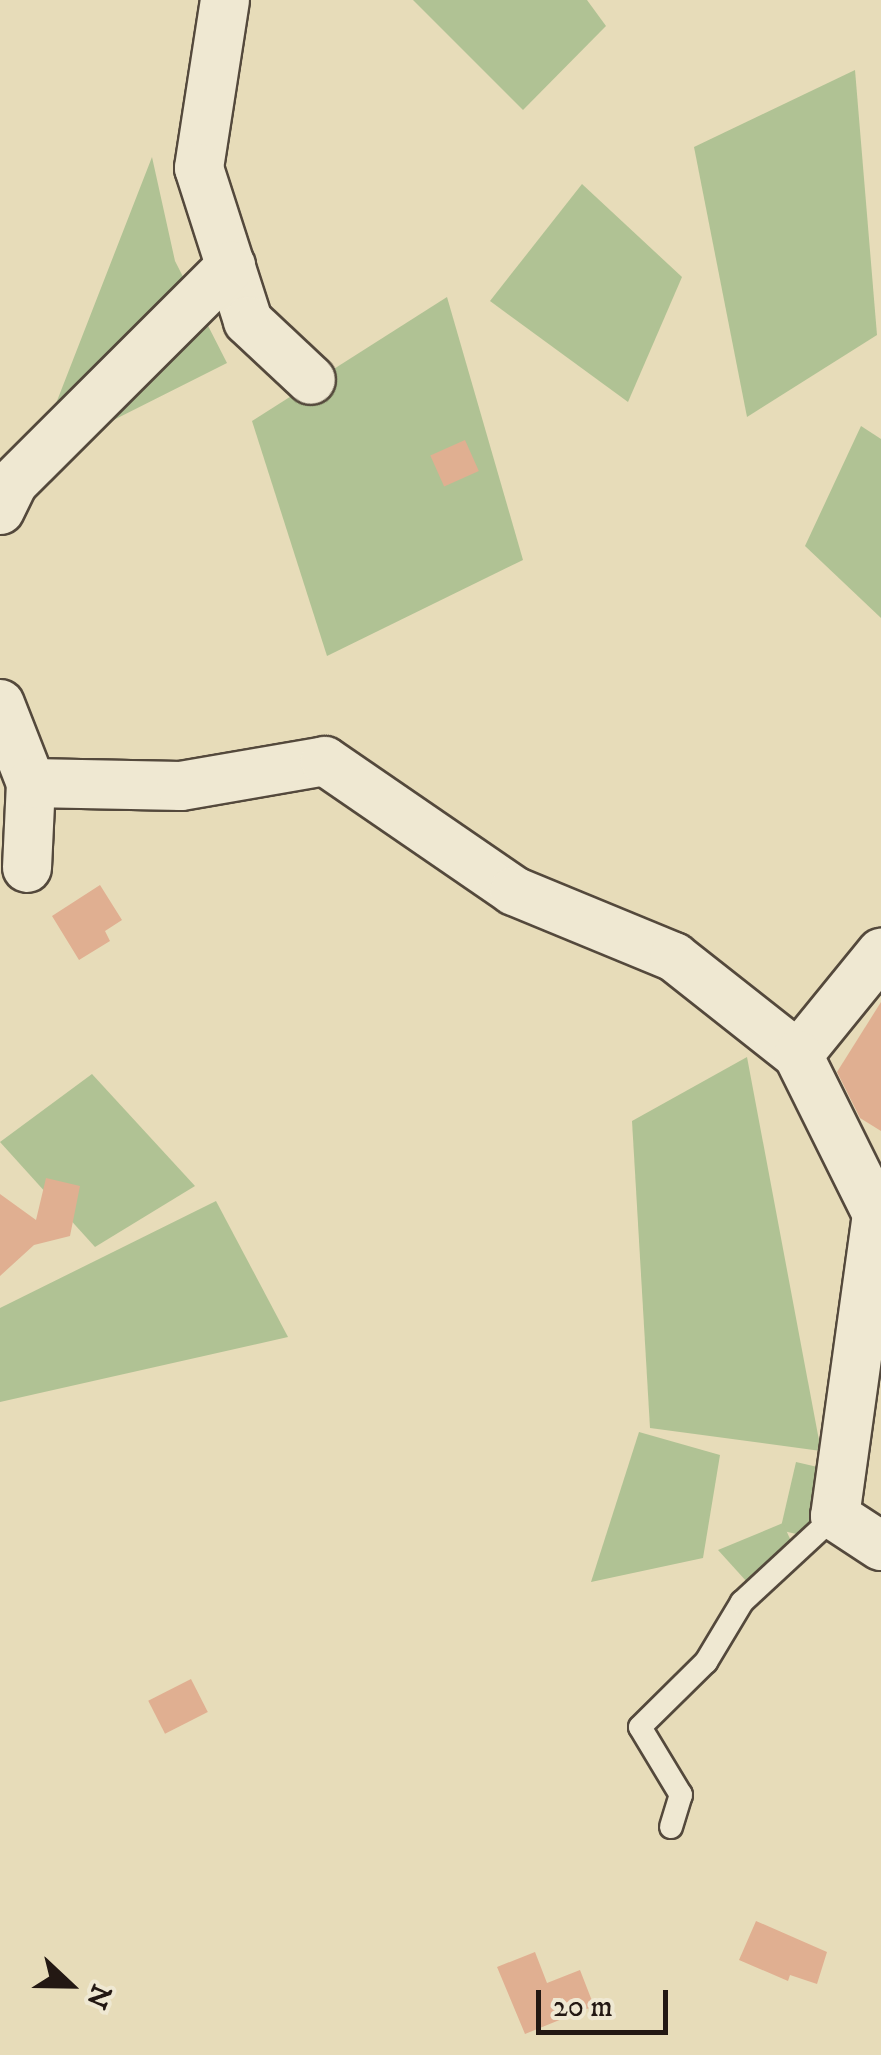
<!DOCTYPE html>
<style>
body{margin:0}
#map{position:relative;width:881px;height:2055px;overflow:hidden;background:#e7dcb9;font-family:"IM FELL DW Pica",serif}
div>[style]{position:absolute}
.green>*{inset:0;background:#b0c294;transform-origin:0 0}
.building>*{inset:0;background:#e0af91;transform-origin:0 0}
.roads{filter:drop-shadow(2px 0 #54493c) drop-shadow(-2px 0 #54493c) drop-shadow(0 2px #54493c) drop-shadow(0 -2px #54493c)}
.lane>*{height:22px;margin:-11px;padding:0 11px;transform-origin:11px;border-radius:11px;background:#efe8d2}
.street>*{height:48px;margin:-24px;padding:0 24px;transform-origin:24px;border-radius:24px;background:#efe8d2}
span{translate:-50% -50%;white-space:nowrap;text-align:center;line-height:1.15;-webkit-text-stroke:10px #efe8d2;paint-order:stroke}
.north{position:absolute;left:20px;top:1935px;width:100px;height:100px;-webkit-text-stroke:8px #efe8d2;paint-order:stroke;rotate:112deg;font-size:28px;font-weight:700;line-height:40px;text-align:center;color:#231813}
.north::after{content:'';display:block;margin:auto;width:35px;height:45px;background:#231813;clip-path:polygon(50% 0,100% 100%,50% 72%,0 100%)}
.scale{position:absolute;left:536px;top:1990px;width:132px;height:45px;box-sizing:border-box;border:5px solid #231813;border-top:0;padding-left:12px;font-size:30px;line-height:35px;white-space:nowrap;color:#231813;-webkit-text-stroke:8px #efe8d2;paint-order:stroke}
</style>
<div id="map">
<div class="green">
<div style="clip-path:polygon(413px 0,587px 0,606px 26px,523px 110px)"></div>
<div style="clip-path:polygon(855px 70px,877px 335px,747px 417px,694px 147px)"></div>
<div style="clip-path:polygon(152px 157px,175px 261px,227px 363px,34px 460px)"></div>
<div style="clip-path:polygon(582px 184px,682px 277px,628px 402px,490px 301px)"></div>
<div style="clip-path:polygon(447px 297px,523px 560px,327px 656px,252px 421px)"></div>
<div style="clip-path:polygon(861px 426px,881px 439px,881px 618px,805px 546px)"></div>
<div style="clip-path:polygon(747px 1057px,821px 1451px,650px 1428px,632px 1121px)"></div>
<div style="clip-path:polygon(92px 1074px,195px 1186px,95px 1247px,0 1142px)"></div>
<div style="clip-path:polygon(216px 1201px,288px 1337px,0 1402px,0 1308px)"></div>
<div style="clip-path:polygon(639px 1432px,720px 1455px,703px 1558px,591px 1582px)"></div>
<div style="left:796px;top:1462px;width:31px;height:70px;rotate:13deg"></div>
<div style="clip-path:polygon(783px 1523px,794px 1548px,747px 1582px,718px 1550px)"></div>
</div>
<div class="building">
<div style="left:465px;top:440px;width:34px;height:38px;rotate:66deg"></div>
<div style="clip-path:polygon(100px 885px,122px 920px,105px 931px,110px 941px,79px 960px,52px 916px)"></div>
<div style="clip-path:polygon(881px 1002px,881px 1131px,860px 1118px,837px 1072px)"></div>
<div style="clip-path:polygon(46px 1178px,80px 1186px,70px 1236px,34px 1245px,0 1276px,0 1194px,36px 1220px)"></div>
<div style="left:191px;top:1679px;width:37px;height:48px;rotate:63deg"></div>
<div style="clip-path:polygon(756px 1921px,827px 1952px,817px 1984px,790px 1975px,788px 1981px,739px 1960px)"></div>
<div style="clip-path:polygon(535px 1952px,547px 1983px,580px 1970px,594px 2006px,525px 2034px,497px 1967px)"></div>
</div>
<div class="roads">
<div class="lane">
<div style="left:671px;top:1827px;width:34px;rotate:-73deg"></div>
<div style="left:681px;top:1795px;width:79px;rotate:-121.1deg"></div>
<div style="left:640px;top:1727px;width:93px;rotate:-44.6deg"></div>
<div style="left:706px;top:1662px;width:70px;rotate:-59deg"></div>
<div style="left:742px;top:1602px;width:127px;rotate:-42.8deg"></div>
</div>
<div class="street">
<div style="left:225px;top:0;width:170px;rotate:98.8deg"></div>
<div style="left:199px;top:168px;width:161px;rotate:72.2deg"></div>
<div style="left:248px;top:321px;width:86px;rotate:43.1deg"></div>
<div style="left:0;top:510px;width:30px;rotate:-64deg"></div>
<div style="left:13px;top:483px;width:308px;rotate:-44.9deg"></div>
<div style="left:0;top:704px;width:85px;rotate:68.6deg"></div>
<div style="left:31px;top:783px;width:85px;rotate:92.7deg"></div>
<div style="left:31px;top:783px;width:150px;rotate:1.1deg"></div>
<div style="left:181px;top:786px;width:146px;rotate:-9.8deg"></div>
<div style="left:325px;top:761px;width:229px;rotate:34.5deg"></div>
<div style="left:514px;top:891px;width:173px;rotate:22.4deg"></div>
<div style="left:674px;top:957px;width:158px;rotate:38.3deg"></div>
<div style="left:798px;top:1055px;width:132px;rotate:-50.9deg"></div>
<div style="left:798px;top:1055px;width:178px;rotate:63.6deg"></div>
<div style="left:877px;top:1214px;width:305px;rotate:97.9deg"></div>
<div style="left:835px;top:1516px;width:55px;rotate:33.1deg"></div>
</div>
</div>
<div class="north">N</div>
<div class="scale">20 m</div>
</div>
